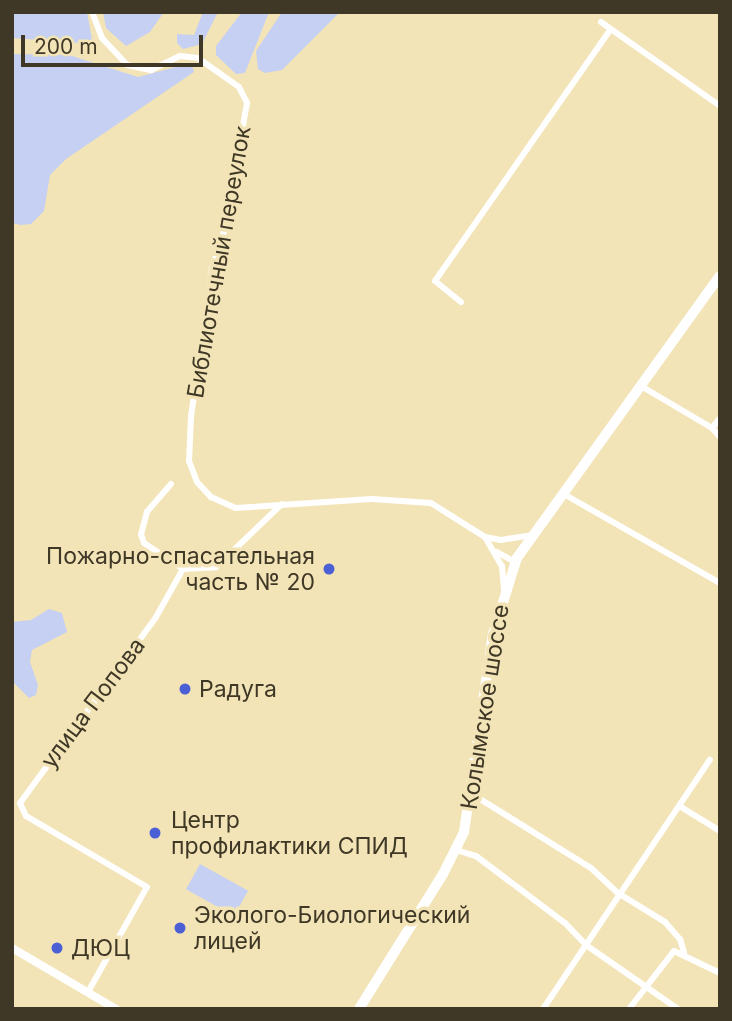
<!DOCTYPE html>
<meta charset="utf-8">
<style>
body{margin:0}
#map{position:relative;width:732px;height:1021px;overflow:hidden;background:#f3e4b7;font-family:Inter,sans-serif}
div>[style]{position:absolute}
.green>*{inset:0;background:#c5d0f2;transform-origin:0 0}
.minor>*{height:6px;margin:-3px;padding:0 3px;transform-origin:3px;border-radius:3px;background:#fff}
.tertiary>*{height:8px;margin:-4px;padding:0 4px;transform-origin:4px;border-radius:4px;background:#fff}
.trunk>*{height:10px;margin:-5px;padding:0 5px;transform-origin:5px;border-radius:5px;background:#fff}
.dots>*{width:19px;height:19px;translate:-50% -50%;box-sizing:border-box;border:4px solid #f3e4b7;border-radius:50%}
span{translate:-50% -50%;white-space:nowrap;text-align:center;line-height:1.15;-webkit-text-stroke:7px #f3e4b7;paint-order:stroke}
.street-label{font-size:23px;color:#3f3826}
.poi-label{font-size:23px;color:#3f3826}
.right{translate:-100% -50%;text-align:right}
.left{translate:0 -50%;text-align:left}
.frame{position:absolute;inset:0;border:14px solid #3f3826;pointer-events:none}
.scale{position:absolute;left:21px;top:35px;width:182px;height:32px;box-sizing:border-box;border:4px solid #3f3826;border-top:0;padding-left:9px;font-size:21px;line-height:24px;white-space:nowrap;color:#3f3826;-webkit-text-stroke:5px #f3e4b7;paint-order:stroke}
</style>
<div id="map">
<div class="green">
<div style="clip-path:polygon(12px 12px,87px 12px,92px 39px,83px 43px,12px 38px)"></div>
<div style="clip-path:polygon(103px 12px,164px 12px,150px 32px,126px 46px,106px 28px)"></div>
<div style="clip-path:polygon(203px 12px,218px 12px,202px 44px,183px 49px,177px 43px,177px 34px,194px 35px)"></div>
<div style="clip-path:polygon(242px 12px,269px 12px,245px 73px,236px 74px,216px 55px,216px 46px)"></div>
<div style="clip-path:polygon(282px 12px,340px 12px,282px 70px,265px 73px,258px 69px,256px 51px)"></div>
<div style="clip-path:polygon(12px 54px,69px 55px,138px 77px,191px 63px,194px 72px,66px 159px,50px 175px,44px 211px,31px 224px,21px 225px,12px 223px)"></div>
<div style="clip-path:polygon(49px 609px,62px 613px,67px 632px,32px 650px,30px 662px,38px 685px,36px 695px,29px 698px,12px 681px,12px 622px,31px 620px)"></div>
<div style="left:200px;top:864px;width:55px;height:29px;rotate:29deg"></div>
</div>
<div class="minor">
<div style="left:92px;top:12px;width:28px;rotate:69deg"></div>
<div style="left:102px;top:38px;width:37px;rotate:47deg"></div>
<div style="left:127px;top:65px;width:25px;rotate:12deg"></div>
<div style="left:151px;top:70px;width:32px;rotate:-26deg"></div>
<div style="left:180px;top:56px;width:18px;rotate:6deg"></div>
<div style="left:198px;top:58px;width:50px;rotate:35.3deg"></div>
<div style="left:239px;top:87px;width:18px;rotate:63deg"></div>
<div style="left:247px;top:103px;width:130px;rotate:100.2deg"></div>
<div style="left:224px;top:231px;width:40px;rotate:108deg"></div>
<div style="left:212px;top:269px;width:148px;rotate:98.1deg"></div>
<div style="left:191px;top:416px;width:45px;rotate:92.5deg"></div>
<div style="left:189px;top:461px;width:22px;rotate:69deg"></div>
<div style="left:197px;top:482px;width:21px;rotate:47deg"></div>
<div style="left:211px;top:497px;width:27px;rotate:24deg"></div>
<div style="left:236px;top:508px;width:136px;rotate:-3.8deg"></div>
<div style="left:372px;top:499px;width:59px;rotate:3.9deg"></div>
<div style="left:431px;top:503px;width:64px;rotate:32.2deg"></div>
<div style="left:485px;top:537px;width:34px;rotate:60deg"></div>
<div style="left:502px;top:566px;width:24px;rotate:85deg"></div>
<div style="left:601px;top:22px;width:146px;rotate:35.2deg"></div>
<div style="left:461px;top:302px;width:33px;rotate:-141deg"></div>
<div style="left:435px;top:281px;width:307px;rotate:-55.1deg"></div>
<div style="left:641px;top:386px;width:82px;rotate:30.6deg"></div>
<div style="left:712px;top:428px;width:13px;rotate:-51deg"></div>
<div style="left:712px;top:428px;width:12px;rotate:48deg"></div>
<div style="left:171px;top:484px;width:37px;rotate:131deg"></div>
<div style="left:147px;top:512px;width:23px;rotate:105deg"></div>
<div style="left:141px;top:534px;width:9px;rotate:72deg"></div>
<div style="left:144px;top:543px;width:47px;rotate:33.7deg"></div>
<div style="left:183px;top:569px;width:33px;rotate:-3deg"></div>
<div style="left:216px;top:567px;width:91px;rotate:-43.7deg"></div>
<div style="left:562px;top:493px;width:182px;rotate:29.7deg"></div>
<div style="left:485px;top:537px;width:16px;rotate:11deg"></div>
<div style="left:501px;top:540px;width:31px;rotate:-9deg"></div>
<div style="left:497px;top:552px;width:21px;rotate:29deg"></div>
<div style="left:472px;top:794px;width:140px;rotate:31.9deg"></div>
<div style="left:591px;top:868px;width:37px;rotate:43deg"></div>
<div style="left:618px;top:893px;width:55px;rotate:31.7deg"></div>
<div style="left:665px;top:922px;width:23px;rotate:49deg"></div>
<div style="left:680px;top:939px;width:14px;rotate:73deg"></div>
<div style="left:681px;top:807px;width:46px;rotate:31.6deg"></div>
<div style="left:456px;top:850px;width:21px;rotate:17deg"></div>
<div style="left:476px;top:856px;width:111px;rotate:37deg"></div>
<div style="left:565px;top:923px;width:30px;rotate:46deg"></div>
<div style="left:586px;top:945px;width:112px;rotate:34.8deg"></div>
<div style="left:88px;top:992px;width:120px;rotate:-60.7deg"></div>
<div style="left:147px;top:887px;width:140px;rotate:-149.6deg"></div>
<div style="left:26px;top:816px;width:14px;rotate:-115deg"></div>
<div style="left:20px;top:803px;width:230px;rotate:-53.8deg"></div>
<div style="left:156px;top:617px;width:55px;rotate:-60.6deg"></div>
<div style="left:543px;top:1009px;width:300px;rotate:-56.2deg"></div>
<div style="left:629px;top:1009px;width:73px;rotate:-52.2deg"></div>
<div style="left:674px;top:951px;width:51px;rotate:25.6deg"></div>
</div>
<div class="tertiary">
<div style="left:12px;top:948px;width:121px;rotate:30.4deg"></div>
</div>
<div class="trunk">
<div style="left:359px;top:1009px;width:159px;rotate:-58.1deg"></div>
<div style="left:443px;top:874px;width:47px;rotate:-63.4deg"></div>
<div style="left:464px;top:832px;width:200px;rotate:-81.7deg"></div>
<div style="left:493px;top:634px;width:80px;rotate:-72.5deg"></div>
<div style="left:517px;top:558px;width:347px;rotate:-54.3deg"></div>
</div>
<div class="dots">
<div style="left:329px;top:569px;background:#4c60d5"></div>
<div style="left:185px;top:689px;background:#4c60d5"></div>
<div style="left:155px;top:833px;background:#4c60d5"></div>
<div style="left:180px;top:928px;background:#4c60d5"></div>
<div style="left:57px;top:948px;background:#4c60d5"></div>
</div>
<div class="street-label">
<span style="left:219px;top:262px;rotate:-80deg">Библиотечный переулок</span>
<span style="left:93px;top:703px;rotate:-53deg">улица Попова</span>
<span style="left:485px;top:707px;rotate:-81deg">Колымское шоссе</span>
</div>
<div class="poi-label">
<span class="right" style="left:315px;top:569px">Пожарно-спасательная<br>часть № 20</span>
<span class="left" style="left:199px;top:689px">Радуга</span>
<span class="left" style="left:171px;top:833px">Центр<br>профилактики СПИД</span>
<span class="left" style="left:194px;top:928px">Эколого-Биологический<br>лицей</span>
<span class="left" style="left:71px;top:948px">ДЮЦ</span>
</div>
<div class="frame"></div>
<div class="scale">200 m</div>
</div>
